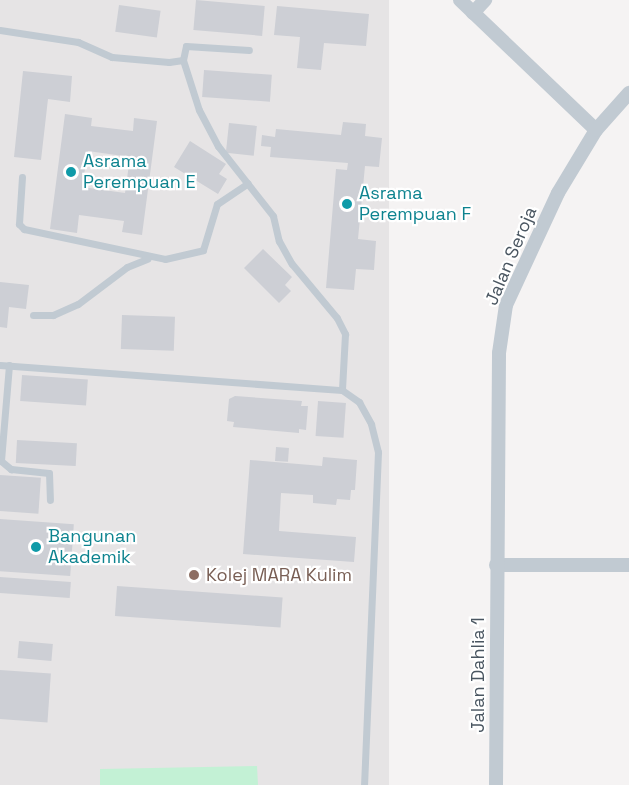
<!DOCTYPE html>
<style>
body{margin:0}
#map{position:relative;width:629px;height:785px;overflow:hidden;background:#f5f3f3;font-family:"Space Grotesk",sans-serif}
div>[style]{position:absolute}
.education>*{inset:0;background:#e6e4e5;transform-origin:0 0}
.green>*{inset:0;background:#c3f1d5}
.building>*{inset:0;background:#cdcfd5;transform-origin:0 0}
.lane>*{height:7px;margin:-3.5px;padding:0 3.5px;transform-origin:3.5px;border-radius:3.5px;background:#c1cad2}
.street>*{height:14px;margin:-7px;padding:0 7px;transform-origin:7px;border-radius:7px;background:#c1cad2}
.dots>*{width:16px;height:16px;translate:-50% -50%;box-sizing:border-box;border:3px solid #fff;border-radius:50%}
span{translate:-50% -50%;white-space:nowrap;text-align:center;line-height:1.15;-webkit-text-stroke:4.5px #fff;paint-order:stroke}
.culture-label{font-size:18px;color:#0d838f}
.left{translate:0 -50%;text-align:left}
.street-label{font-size:18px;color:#4a5661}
.education-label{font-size:18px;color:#785e54}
</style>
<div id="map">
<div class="education">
<div style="left:0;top:0;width:389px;height:785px"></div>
</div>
<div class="green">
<div style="clip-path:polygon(257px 766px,258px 785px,100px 785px,100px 769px)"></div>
</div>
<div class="building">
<div style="left:196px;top:0;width:69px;height:30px;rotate:5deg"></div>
<div style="left:119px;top:5px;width:42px;height:27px;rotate:8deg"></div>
<div style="clip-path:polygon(277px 6px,369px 14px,366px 46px,324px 43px,321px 70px,297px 68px,300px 37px,274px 35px)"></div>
<div style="left:204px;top:70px;width:68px;height:27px;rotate:4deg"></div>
<div style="clip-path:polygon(23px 71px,72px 76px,70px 102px,48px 99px,41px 160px,14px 157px)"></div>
<div style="clip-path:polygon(evenodd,65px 114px,92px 118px,91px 126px,133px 131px,134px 118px,157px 121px,142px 235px,122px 232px,124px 221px,79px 215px,77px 233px,50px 229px,65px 114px,88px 151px,130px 157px,125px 193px,82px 187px,88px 151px)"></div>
<div style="clip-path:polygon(343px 122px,366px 124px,365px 136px,382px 138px,379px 167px,365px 166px,358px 239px,376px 241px,374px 270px,356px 269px,354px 290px,326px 288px,336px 169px,347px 170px,348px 163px,270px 157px,271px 147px,261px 146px,262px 135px,275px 137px,276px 129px,341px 135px)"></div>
<div style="left:229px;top:123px;width:28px;height:30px;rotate:6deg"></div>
<div style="clip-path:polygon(190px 141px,226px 164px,219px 174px,227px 179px,218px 194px,174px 167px)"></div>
<div style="clip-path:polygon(263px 249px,292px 277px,285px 285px,291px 291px,279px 303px,244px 268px)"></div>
<div style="clip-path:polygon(0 282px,29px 285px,26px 309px,9px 307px,7px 328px,0 327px)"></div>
<div style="left:122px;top:315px;width:53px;height:34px;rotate:2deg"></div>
<div style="left:22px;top:375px;width:66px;height:26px;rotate:4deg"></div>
<div style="clip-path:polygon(235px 396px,302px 401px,301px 406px,308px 406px,306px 430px,299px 429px,299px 433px,233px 427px,234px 422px,227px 421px,229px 399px)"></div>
<div style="left:318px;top:401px;width:28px;height:35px;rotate:4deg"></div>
<div style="left:17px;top:440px;width:60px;height:23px;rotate:3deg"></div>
<div style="left:276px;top:447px;width:13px;height:14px;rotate:4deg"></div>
<div style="clip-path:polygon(323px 457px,357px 460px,355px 490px,351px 490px,350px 500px,337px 499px,336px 505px,313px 503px,313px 495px,281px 493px,279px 531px,356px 537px,354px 562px,243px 554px,250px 460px,322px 466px)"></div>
<div style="left:0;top:475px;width:41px;height:36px;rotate:4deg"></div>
<div style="left:0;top:519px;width:74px;height:52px;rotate:4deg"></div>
<div style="left:0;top:577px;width:71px;height:16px;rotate:4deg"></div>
<div style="left:117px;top:586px;width:166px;height:30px;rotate:4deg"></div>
<div style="left:19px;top:641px;width:34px;height:17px;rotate:5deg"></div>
<div style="left:0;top:670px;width:51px;height:49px;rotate:4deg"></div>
</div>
<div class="lane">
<div style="left:0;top:30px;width:79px;rotate:8.7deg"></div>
<div style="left:78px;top:42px;width:37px;rotate:24deg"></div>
<div style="left:112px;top:57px;width:57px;rotate:5deg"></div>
<div style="left:169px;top:62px;width:14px;rotate:-8deg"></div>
<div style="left:183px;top:60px;width:14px;rotate:-78deg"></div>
<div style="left:186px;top:46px;width:63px;rotate:3.6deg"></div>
<div style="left:183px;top:60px;width:52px;rotate:72.3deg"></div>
<div style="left:199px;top:110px;width:41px;rotate:62.2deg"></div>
<div style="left:218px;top:146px;width:89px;rotate:51.8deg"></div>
<div style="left:273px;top:216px;width:26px;rotate:77deg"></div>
<div style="left:279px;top:241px;width:26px;rotate:61deg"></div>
<div style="left:292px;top:264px;width:70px;rotate:50.2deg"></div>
<div style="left:337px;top:318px;width:18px;rotate:63deg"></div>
<div style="left:345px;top:334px;width:56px;rotate:93.1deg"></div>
<div style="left:22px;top:177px;width:47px;rotate:93.7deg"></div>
<div style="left:19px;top:224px;width:7px;rotate:45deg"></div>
<div style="left:24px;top:229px;width:144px;rotate:12deg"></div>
<div style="left:165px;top:259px;width:39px;rotate:-13deg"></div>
<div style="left:203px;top:250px;width:48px;rotate:-73.1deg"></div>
<div style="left:217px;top:204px;width:37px;rotate:-34deg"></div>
<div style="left:33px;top:315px;width:20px"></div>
<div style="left:53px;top:315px;width:27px;rotate:-24deg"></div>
<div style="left:78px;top:304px;width:61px;rotate:-37.1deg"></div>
<div style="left:127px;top:267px;width:22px;rotate:-22deg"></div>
<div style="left:0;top:365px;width:343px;rotate:4.2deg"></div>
<div style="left:342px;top:390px;width:21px;rotate:35deg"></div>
<div style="left:359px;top:402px;width:25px;rotate:61deg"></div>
<div style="left:371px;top:424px;width:29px;rotate:76deg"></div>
<div style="left:378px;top:452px;width:333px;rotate:92.4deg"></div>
<div style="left:9px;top:365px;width:96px;rotate:94.8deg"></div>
<div style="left:1px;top:461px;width:13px;rotate:39deg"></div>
<div style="left:11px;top:469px;width:38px;rotate:6deg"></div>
<div style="left:49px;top:473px;width:27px;rotate:88deg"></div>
</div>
<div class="street">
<div style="left:460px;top:0;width:188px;rotate:43.7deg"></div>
<div style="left:473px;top:13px;width:18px;rotate:-47deg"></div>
<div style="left:496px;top:565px;width:133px"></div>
<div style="left:496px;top:785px;width:432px;rotate:-89.6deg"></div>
<div style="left:499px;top:353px;width:49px;rotate:-81.7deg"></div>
<div style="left:506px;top:305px;width:123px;rotate:-65.1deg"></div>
<div style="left:558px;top:193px;width:74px;rotate:-58.9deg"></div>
<div style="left:596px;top:130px;width:50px;rotate:-48.3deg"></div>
</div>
<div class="dots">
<div style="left:71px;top:172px;background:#0f9aa8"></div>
<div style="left:347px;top:204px;background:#0f9aa8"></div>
<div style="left:36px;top:547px;background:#0f9aa8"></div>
<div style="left:194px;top:575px;background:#8d6e63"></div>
</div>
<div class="culture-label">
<span class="left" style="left:83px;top:172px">Asrama<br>Perempuan E</span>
<span class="left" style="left:359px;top:204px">Asrama<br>Perempuan F</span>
<span class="left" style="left:48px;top:547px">Bangunan<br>Akademik</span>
</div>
<div class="street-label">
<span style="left:511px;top:256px;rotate:-67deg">Jalan Seroja</span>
<span style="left:478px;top:675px;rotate:-90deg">Jalan Dahlia 1</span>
</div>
<div class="education-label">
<span class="left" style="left:206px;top:575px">Kolej MARA Kulim</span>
</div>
</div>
